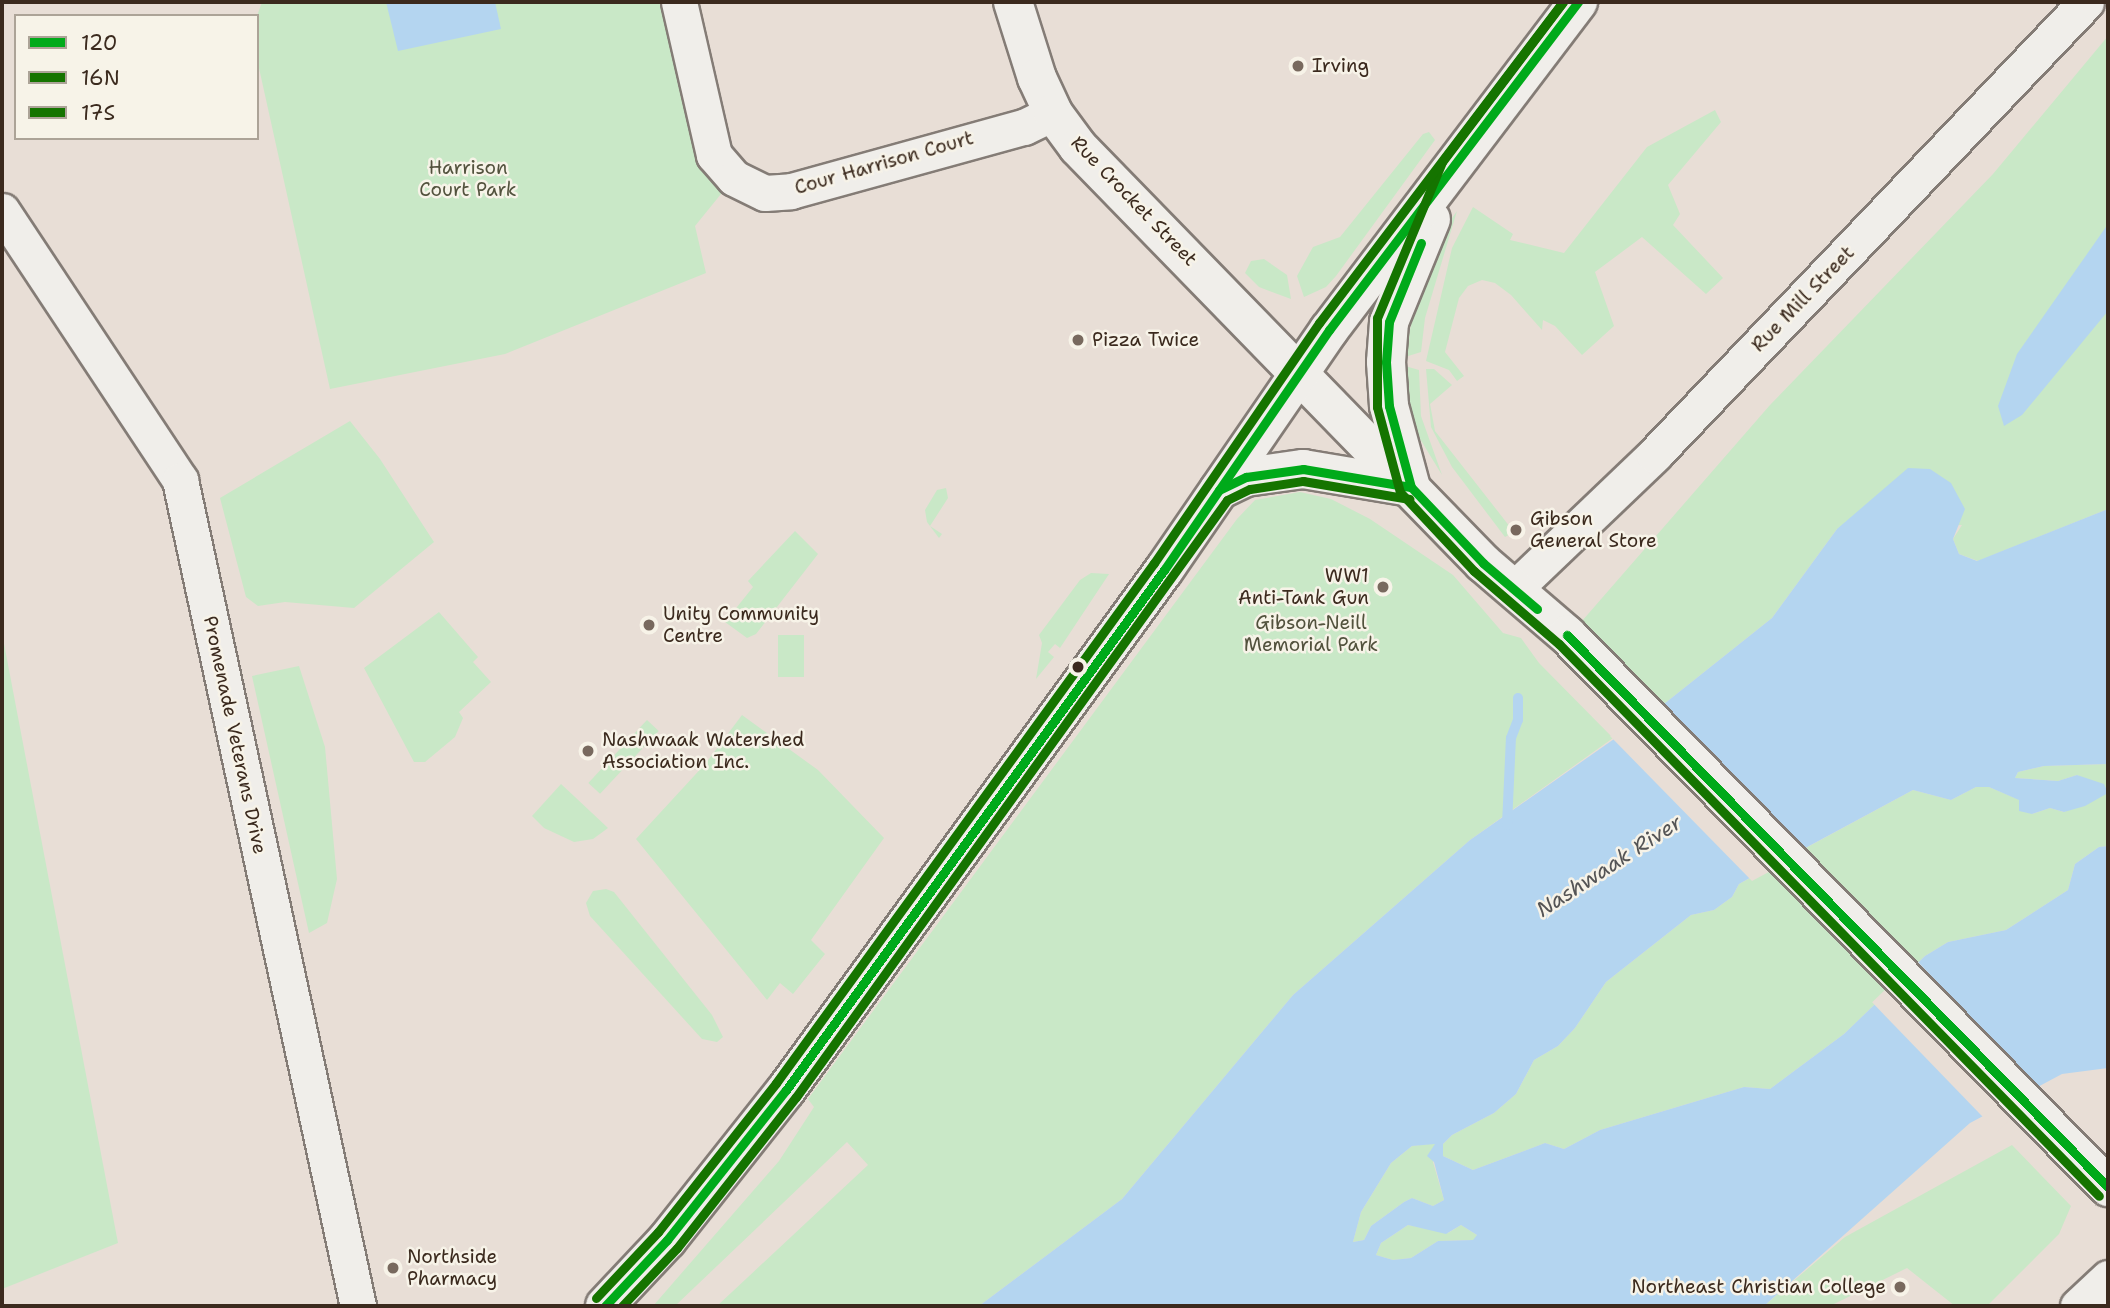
<!DOCTYPE html>
<style>
body{margin:0}
#map{position:relative;width:2110px;height:1308px;overflow:hidden;background:#e8ded6;font-family:"Shantell Sans",sans-serif}
div>[style]{position:absolute}
.green>*{inset:0;background:#c9e8c7;transform-origin:0 0}
.water>*{inset:0;background:#b4d5f0}
.pier>*{inset:0;background:#e8ded6;transform-origin:0 0}
.stream>*{height:10px;margin:-5px;padding:0 5px;transform-origin:5px;border-radius:5px;background:#b4d5f0}
.roads{filter:drop-shadow(2px 0 #847c76) drop-shadow(-2px 0 #847c76) drop-shadow(0 2px #847c76) drop-shadow(0 -2px #847c76)}
.street>*{height:35px;margin:-17.5px;padding:0 17.5px;transform-origin:17.5px;border-radius:17.5px;background:#f0eeea}
.secondary>*{height:38px;margin:-19px;padding:0 19px;transform-origin:19px;border-radius:19px;background:#f0eeea}
.bus-1>*{height:9px;margin:-4.5px;padding:0 4.5px;transform-origin:4.5px;border-radius:4.5px;background:#00aa1a}
.bus-2>*{height:9px;margin:-4.5px;padding:0 4.5px;transform-origin:4.5px;border-radius:4.5px;background:#157400}
.bus-3>*{height:9px;margin:-4.5px;padding:0 4.5px;transform-origin:4.5px;border-radius:4.5px;background:#157400}
.dots>*{width:19px;height:19px;translate:-50% -50%;box-sizing:border-box;border:4px solid #f7f3e8;border-radius:50%}
span{translate:-50% -50%;white-space:nowrap;text-align:center;line-height:1.15;-webkit-text-stroke:5px #f7f3e8;paint-order:stroke}
.poi-label{font-size:19px;color:#3b2a1e}
.left{translate:0 -50%;text-align:left}
.right{translate:-100% -50%;text-align:right}
.street-label{font-size:19px;color:#3b2a1e}
.park-label{font-size:19px;color:#52523d}
.water-label{font-size:21px;color:#545455;font-style:italic}
.frame{position:absolute;inset:0;border:4px solid #3b2a1e;pointer-events:none}
.legend{position:absolute;left:14px;top:14px;width:245px;height:126px;box-sizing:border-box;background:#f7f3e8;border:2px solid #aca397;margin:0;padding:9px 12px;list-style:none;font-size:21px;color:#3b2a1e}
.legend li{display:flex;align-items:center;gap:14px;height:35px}
.legend b{width:35px;border:2px solid #aca397}
</style>
<div id="map">
<div class="green">
<div style="clip-path:polygon(262px 2px,679px 2px,734px 178px,695px 226px,706px 273px,505px 354px,330px 389px,257px 59px,257px 16px)"></div>
<div style="clip-path:polygon(2108px 36px,2108px 509px,1978px 561px,1959px 554px,1953px 539px,1962px 525px,1837px 529px,1772px 618px,1664px 704px,1582px 621px,1770px 405px,1993px 174px)"></div>
<div style="clip-path:polygon(1715px 110px,1721px 122px,1668px 185px,1680px 214px,1673px 225px,1723px 278px,1706px 294px,1642px 237px,1595px 272px,1614px 326px,1582px 355px,1555px 326px,1543px 320px,1542px 330px,1511px 295px,1495px 283px,1482px 280px,1468px 286px,1459px 298px,1445px 352px,1464px 376px,1457px 381px,1449px 370px,1426px 361px,1452px 248px,1473px 207px,1513px 234px,1510px 240px,1564px 253px,1647px 147px)"></div>
<div style="clip-path:polygon(1429px 132px,1435px 140px,1336px 276px,1326px 287px,1304px 297px,1297px 276px,1313px 247px,1340px 237px,1423px 134px)"></div>
<div style="clip-path:polygon(1457px 211px,1425px 318px,1421px 352px,1405px 357px,1417px 292px,1441px 234px)"></div>
<div style="clip-path:polygon(1264px 259px,1287px 275px,1291px 299px,1259px 287px,1245px 273px,1251px 261px)"></div>
<div style="clip-path:polygon(1405px 366px,1419px 370px,1421px 416px,1442px 475px,1411px 424px)"></div>
<div style="clip-path:polygon(1426px 369px,1434px 369px,1452px 385px,1430px 404px,1435px 431px,1514px 532px,1505px 537px,1452px 467px,1431px 427px)"></div>
<div style="clip-path:polygon(350px 421px,380px 459px,434px 542px,354px 608px,285px 602px,258px 606px,246px 597px,220px 498px)"></div>
<div style="clip-path:polygon(946px 488px,948px 498px,930px 526px,942px 534px,939px 538px,927px 522px,925px 510px,937px 490px)"></div>
<div style="clip-path:polygon(1300px 492px,1331px 499px,1370px 519px,1453px 575px,1503px 633px,1521px 638px,1539px 663px,1613px 738px,1470px 840px,1293px 995px,1122px 1199px,979px 1306px,717px 1306px,868px 1165px,847px 1142px,675px 1306px,653px 1306px,779px 1161px,814px 1107px,808px 1099px,1237px 519px,1255px 500px)"></div>
<div style="clip-path:polygon(795px 531px,818px 554px,756px 634px,747px 638px,725px 622px,753px 587px,748px 581px)"></div>
<div style="clip-path:polygon(1091px 573px,1109px 574px,1060px 648px,1055px 644px,1048px 652px,1054px 657px,1036px 679px,1042px 643px,1039px 635px,1080px 580px)"></div>
<div style="clip-path:polygon(439px 612px,478px 657px,473px 662px,491px 682px,459px 712px,463px 718px,455px 737px,425px 762px,414px 762px,364px 668px)"></div>
<div style="clip-path:polygon(2px 633px,118px 1243px,2px 1289px)"></div>
<div style="left:778px;top:635px;width:26px;height:42px"></div>
<div style="clip-path:polygon(299px 666px,325px 747px,337px 879px,327px 923px,309px 933px,252px 676px)"></div>
<div style="clip-path:polygon(742px 715px,818px 770px,884px 838px,811px 940px,825px 954px,793px 994px,780px 983px,767px 1000px,636px 839px,706px 763px)"></div>
<div style="left:647px;top:720px;width:16px;height:86px;rotate:43deg"></div>
<div style="clip-path:polygon(2108px 764px,2108px 791px,2077px 775px,2058px 781px,2015px 778px,2018px 772px,2044px 766px)"></div>
<div style="clip-path:polygon(561px 784px,575px 797px,608px 828px,593px 839px,574px 842px,544px 828px,532px 816px)"></div>
<div style="clip-path:polygon(1976px 787px,1989px 787px,2020px 800px,2032px 814px,2050px 808px,2064px 812px,2108px 793px,2108px 846px,2099px 847px,2075px 864px,2068px 890px,2006px 930px,1948px 942px,1925px 956px,1844px 1034px,1770px 1089px,1744px 1087px,1600px 1130px,1564px 1149px,1545px 1143px,1473px 1170px,1443px 1156px,1443px 1144px,1452px 1135px,1494px 1113px,1516px 1094px,1534px 1060px,1558px 1046px,1575px 1028px,1606px 982px,1691px 915px,1714px 910px,1732px 897px,1739px 884px,1913px 790px,1951px 800px)"></div>
<div style="clip-path:polygon(606px 889px,614px 892px,712px 1015px,723px 1037px,717px 1042px,702px 1039px,590px 916px,586px 903px,593px 891px)"></div>
<div style="clip-path:polygon(1436px 1143px,1433px 1162px,1444px 1200px,1433px 1206px,1412px 1198px,1404px 1202px,1371px 1226px,1364px 1240px,1353px 1242px,1361px 1212px,1391px 1163px,1412px 1146px)"></div>
<div style="clip-path:polygon(2012px 1145px,2071px 1206px,2059px 1234px,1987px 1306px,1955px 1306px,1907px 1268px,1830px 1306px,1764px 1306px,1845px 1237px)"></div>
<div style="clip-path:polygon(1408px 1225px,1448px 1233px,1461px 1225px,1477px 1235px,1474px 1240px,1438px 1241px,1411px 1258px,1393px 1260px,1376px 1255px,1381px 1243px)"></div>
</div>
<div class="water">
<div style="clip-path:polygon(386px 2px,495px 2px,501px 29px,398px 51px)"></div>
<div style="clip-path:polygon(2108px 224px,2108px 311px,2022px 415px,2004px 426px,1998px 406px,2017px 354px)"></div>
<div style="clip-path:polygon(evenodd,1908px 468px,1930px 469px,1951px 483px,1965px 509px,1953px 539px,1959px 554px,1977px 561px,2108px 509px,2108px 764px,2044px 766px,2018px 772px,2015px 778px,2058px 781px,2077px 775px,2104px 784px,2108px 793px,2085px 806px,2064px 812px,2050px 808px,2032px 814px,2019px 811px,2019px 800px,1989px 787px,1976px 787px,1951px 800px,1913px 790px,1755px 875px,1739px 884px,1732px 897px,1714px 910px,1691px 915px,1606px 982px,1575px 1028px,1558px 1046px,1534px 1060px,1516px 1094px,1494px 1113px,1452px 1135px,1443px 1144px,1443px 1156px,1473px 1170px,1545px 1143px,1564px 1149px,1600px 1130px,1744px 1087px,1770px 1089px,1844px 1034px,1925px 956px,1948px 942px,2006px 930px,2068px 890px,2075px 864px,2099px 847px,2108px 846px,2108px 1068px,2062px 1074px,1970px 1123px,1764px 1306px,979px 1306px,1122px 1199px,1293px 995px,1470px 840px,1664px 704px,1772px 618px,1837px 529px,1908px 468px,1435px 1144px,1427px 1156px,1434px 1162px,1444px 1200px,1433px 1206px,1412px 1198px,1404px 1202px,1371px 1226px,1364px 1240px,1353px 1242px,1361px 1212px,1391px 1163px,1412px 1146px,1435px 1144px,1908px 468px,1408px 1225px,1446px 1234px,1461px 1225px,1477px 1235px,1473px 1240px,1438px 1241px,1411px 1258px,1393px 1260px,1376px 1255px,1381px 1243px,1408px 1225px)"></div>
</div>
<div class="pier">
<div style="clip-path:polygon(1661px 702px,1808px 851px,1752px 881px,1610px 736px)"></div>
<div style="left:1916px;top:960px;width:180px;height:61px;rotate:46deg"></div>
</div>
<div class="stream">
<div style="left:1507px;top:825px;width:87px;rotate:-87.4deg"></div>
<div style="left:1511px;top:738px;width:19px;rotate:-69deg"></div>
<div style="left:1518px;top:720px;width:22px;rotate:-90deg"></div>
</div>
<div class="roads">
<div class="street">
<div style="left:679px;top:2px;width:157px;rotate:77.1deg"></div>
<div style="left:714px;top:155px;width:30px;rotate:49deg"></div>
<div style="left:734px;top:178px;width:34px;rotate:26deg"></div>
<div style="left:765px;top:193px;width:26px;rotate:-4deg"></div>
<div style="left:791px;top:191px;width:242px;rotate:-15.4deg"></div>
<div style="left:1024px;top:127px;width:32px;rotate:-26deg"></div>
<div style="left:2px;top:211px;width:323px;rotate:56.5deg"></div>
<div style="left:180px;top:480px;width:845px;rotate:77.84deg"></div>
<div style="left:1514px;top:589px;width:194px;rotate:-43.7deg"></div>
<div style="left:1654px;top:455px;width:626px;rotate:-46.36deg"></div>
<div style="left:2078px;top:1306px;width:41px;rotate:-43deg"></div>
</div>
<div class="secondary">
<div style="left:1013px;top:2px;width:80px;rotate:72.5deg"></div>
<div style="left:1037px;top:78px;width:38px;rotate:65deg"></div>
<div style="left:1053px;top:113px;width:42px;rotate:53.7deg"></div>
<div style="left:1078px;top:147px;width:581px;rotate:45.77deg"></div>
<div style="left:1483px;top:563px;width:111px;rotate:40.6deg"></div>
<div style="left:1567px;top:635px;width:773px;rotate:45.58deg"></div>
<div style="left:1410px;top:484px;width:81px;rotate:-105.1deg"></div>
<div style="left:1389px;top:406px;width:44px;rotate:-93.9deg"></div>
<div style="left:1386px;top:362px;width:40px;rotate:-85.7deg"></div>
<div style="left:1389px;top:322px;width:111px;rotate:-67.8deg"></div>
<div style="left:1219px;top:490px;width:30px;rotate:-26deg"></div>
<div style="left:1246px;top:477px;width:58px;rotate:-8deg"></div>
<div style="left:1303px;top:469px;width:109px;rotate:9.5deg"></div>
<div style="left:605px;top:1306px;width:91px;rotate:-46.8deg"></div>
<div style="left:667px;top:1240px;width:191px;rotate:-51.6deg"></div>
<div style="left:786px;top:1090px;width:643px;rotate:-53.99deg"></div>
<div style="left:1164px;top:570px;width:291px;rotate:-55.5deg"></div>
<div style="left:1329px;top:330px;width:412px;rotate:-52.8deg"></div>
</div>
</div>
<div class="bus-1">
<div style="left:1421px;top:243px;width:85px;rotate:112.1deg"></div>
<div style="left:1389px;top:322px;width:40px;rotate:94.3deg"></div>
<div style="left:1386px;top:362px;width:44px;rotate:86.1deg"></div>
<div style="left:1389px;top:406px;width:84px;rotate:74.8deg"></div>
<div style="left:1411px;top:487px;width:105px;rotate:46.5deg"></div>
<div style="left:1483px;top:563px;width:71px;rotate:40.4deg"></div>
<div style="left:1219px;top:490px;width:30px;rotate:-26deg"></div>
<div style="left:1246px;top:477px;width:58px;rotate:-8deg"></div>
<div style="left:1303px;top:469px;width:109px;rotate:9.5deg"></div>
<div style="left:1567px;top:635px;width:773px;rotate:45.58deg"></div>
<div style="left:605px;top:1306px;width:91px;rotate:-46.8deg"></div>
<div style="left:667px;top:1240px;width:191px;rotate:-51.6deg"></div>
<div style="left:786px;top:1090px;width:643px;rotate:-53.99deg"></div>
<div style="left:1164px;top:570px;width:291px;rotate:-55.5deg"></div>
<div style="left:1329px;top:330px;width:412px;rotate:-52.8deg"></div>
</div>
<div class="bus-2">
<div style="left:1563px;top:2px;width:201px;rotate:127.1deg"></div>
<div style="left:1442px;top:162px;width:169px;rotate:112.6deg"></div>
<div style="left:1377px;top:318px;width:89px;rotate:90deg"></div>
<div style="left:1377px;top:407px;width:88px;rotate:74.9deg"></div>
<div style="left:1400px;top:492px;width:108px;rotate:46.9deg"></div>
<div style="left:1474px;top:571px;width:112px;rotate:40.7deg"></div>
<div style="left:1559px;top:644px;width:772px;rotate:45.63deg"></div>
<div style="left:622px;top:1306px;width:80px;rotate:-46.5deg"></div>
<div style="left:677px;top:1248px;width:192px;rotate:-51.8deg"></div>
<div style="left:796px;top:1097px;width:736px;rotate:-54.17deg"></div>
<div style="left:1227px;top:500px;width:25px;rotate:-26deg"></div>
<div style="left:1250px;top:489px;width:54px;rotate:-8.6deg"></div>
<div style="left:1303px;top:481px;width:108px;rotate:9.6deg"></div>
</div>
<div class="bus-3">
<div style="left:596px;top:1298px;width:91px;rotate:-46.8deg"></div>
<div style="left:658px;top:1232px;width:190px;rotate:-51.6deg"></div>
<div style="left:776px;top:1083px;width:643px;rotate:-53.99deg"></div>
<div style="left:1154px;top:563px;width:291px;rotate:-55.5deg"></div>
<div style="left:1319px;top:323px;width:403px;rotate:-52.8deg"></div>
</div>
<div class="dots">
<div style="left:1298px;top:66px;background:#78695e"></div>
<div style="left:1078px;top:340px;background:#78695e"></div>
<div style="left:1516px;top:530px;background:#78695e"></div>
<div style="left:1383px;top:587px;background:#78695e"></div>
<div style="left:649px;top:625px;background:#78695e"></div>
<div style="left:1078px;top:667px;background:#3b2a1e"></div>
<div style="left:588px;top:751px;background:#78695e"></div>
<div style="left:393px;top:1268px;background:#78695e"></div>
<div style="left:1900px;top:1287px;background:#78695e"></div>
</div>
<div class="poi-label">
<span class="left" style="left:1312px;top:66px">Irving</span>
<span class="left" style="left:1092px;top:340px">Pizza Twice</span>
<span class="left" style="left:1530px;top:530px">Gibson<br>General Store</span>
<span class="right" style="left:1369px;top:587px">WW1<br>Anti-Tank Gun</span>
<span class="left" style="left:663px;top:625px">Unity Community<br>Centre</span>
<span class="left" style="left:602px;top:751px">Nashwaak Watershed<br>Association Inc.</span>
<span class="left" style="left:407px;top:1268px">Northside<br>Pharmacy</span>
<span class="right" style="left:1886px;top:1287px">Northeast Christian College</span>
</div>
<div class="street-label">
<span style="left:884px;top:163px;rotate:-16deg">Cour Harrison Court</span>
<span style="left:1134px;top:201px;rotate:46deg">Rue Crocket Street</span>
<span style="left:1803px;top:299px;rotate:-46deg">Rue Mill Street</span>
<span style="left:235px;top:735px;rotate:78deg">Promenade Veterans Drive</span>
</div>
<div class="park-label">
<span style="left:468px;top:179px">Harrison<br>Court Park</span>
<span style="left:1311px;top:634px">Gibson-Neill<br>Memorial Park</span>
</div>
<div class="water-label">
<span style="left:1609px;top:866px;rotate:-33deg">Nashwaak River</span>
</div>
<div class="frame"></div>
<ul class="legend">
<li><b style="height:9px;background:#00aa1a"></b>120</li>
<li><b style="height:9px;background:#157400"></b>16N</li>
<li><b style="height:9px;background:#157400"></b>17S</li>
</ul>
</div>
